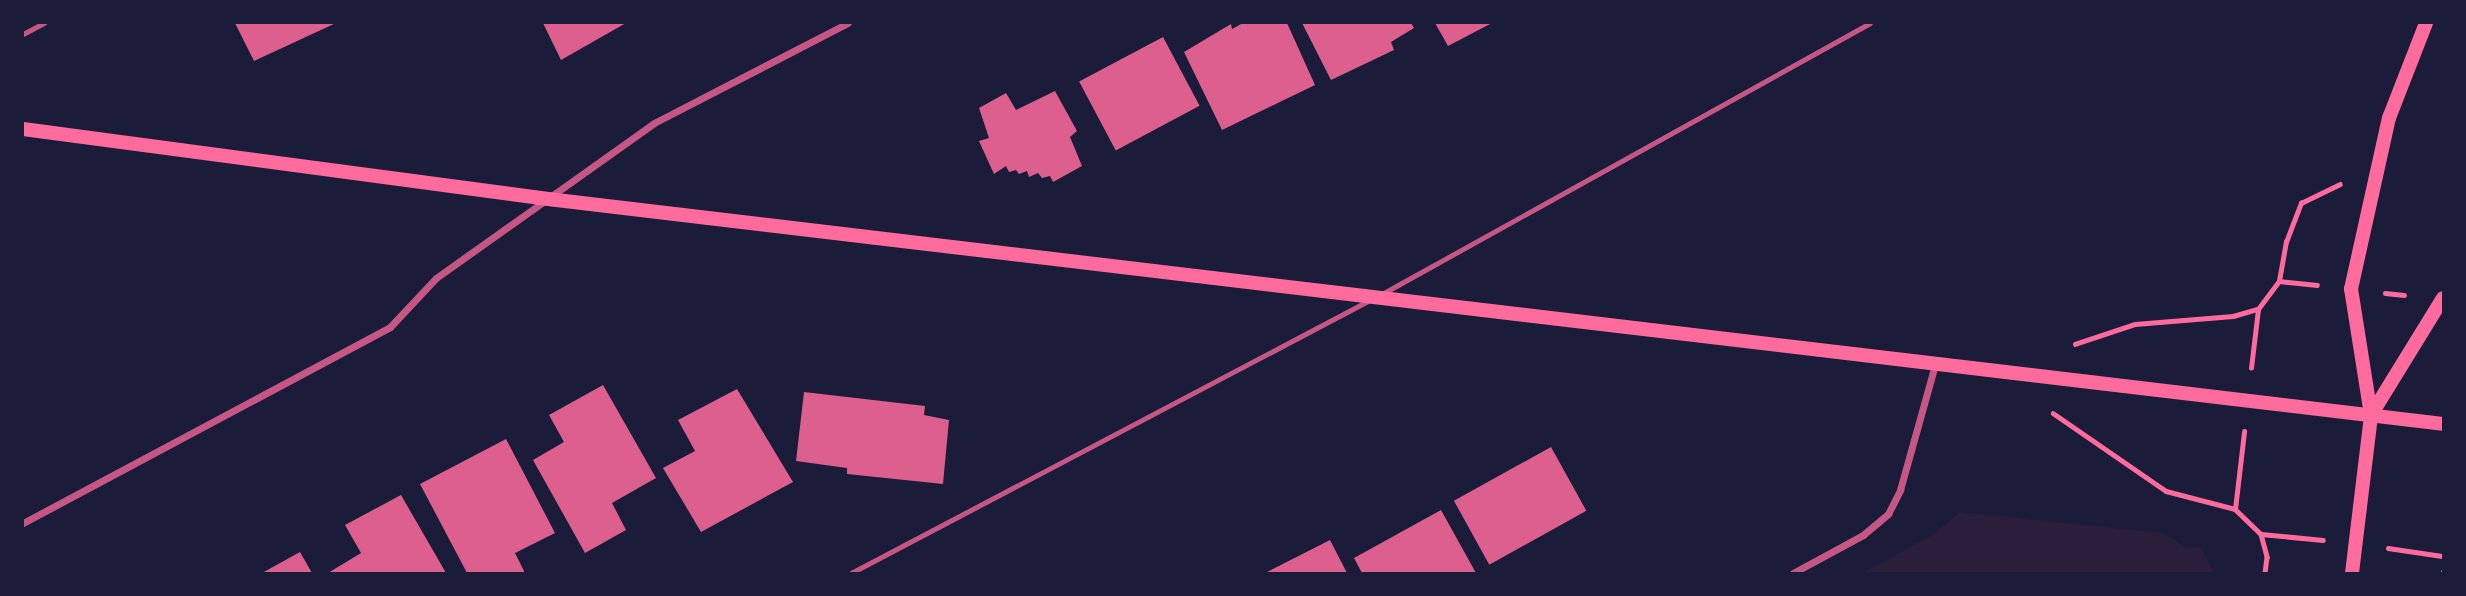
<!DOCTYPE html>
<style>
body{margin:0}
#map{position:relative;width:2466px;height:596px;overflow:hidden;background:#1b1b3a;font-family:Figtree,sans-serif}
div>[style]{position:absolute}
.green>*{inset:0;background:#2a1e3b}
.building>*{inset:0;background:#dd5f8e;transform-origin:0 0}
.path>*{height:4.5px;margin:-2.25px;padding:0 2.25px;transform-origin:2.25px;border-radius:2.25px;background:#ff6b9d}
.service>*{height:5px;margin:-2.5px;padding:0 2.5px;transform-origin:2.5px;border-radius:2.5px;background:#c65784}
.minor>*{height:7px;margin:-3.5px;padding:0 3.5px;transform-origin:3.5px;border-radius:3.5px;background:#c65784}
.secondary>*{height:14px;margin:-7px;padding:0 7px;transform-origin:7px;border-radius:7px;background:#ff6b9d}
span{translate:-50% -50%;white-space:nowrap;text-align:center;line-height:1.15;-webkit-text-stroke:7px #1b1b3a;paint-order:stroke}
.frame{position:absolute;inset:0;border:24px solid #1b1b3a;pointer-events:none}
</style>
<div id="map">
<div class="green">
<div style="clip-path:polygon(1960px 512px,2162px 533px,2187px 548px,2201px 547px,2214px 573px,1863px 573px,1934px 534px)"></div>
</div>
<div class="building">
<div style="clip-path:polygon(235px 23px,336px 23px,254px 61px)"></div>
<div style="clip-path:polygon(543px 23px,626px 23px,561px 60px)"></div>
<div style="clip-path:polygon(1243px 23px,1287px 23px,1315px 85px,1222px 130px,1184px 52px,1231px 24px,1232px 29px)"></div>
<div style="clip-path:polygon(1302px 23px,1411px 23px,1414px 28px,1391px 42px,1394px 50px,1331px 80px)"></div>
<div style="clip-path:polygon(1435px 23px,1492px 23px,1448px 46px)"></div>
<div style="left:1163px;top:37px;width:78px;height:95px;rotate:62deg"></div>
<div style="clip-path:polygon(1055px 91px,1077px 131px,1070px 137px,1082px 166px,1053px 182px,1050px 176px,1042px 178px,1038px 173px,1029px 177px,1027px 171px,1019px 174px,1016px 170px,1009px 172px,1006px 166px,994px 174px,979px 141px,989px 138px,979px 108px,1006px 93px,1016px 110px)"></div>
<div style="clip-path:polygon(603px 385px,656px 478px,612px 503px,626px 530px,585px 553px,533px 460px,564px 442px,549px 415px)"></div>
<div style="clip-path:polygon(737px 389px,793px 482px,701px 532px,663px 468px,695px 451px,678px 420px)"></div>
<div style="clip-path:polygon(804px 392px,925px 406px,924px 415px,949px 420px,943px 484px,847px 474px,847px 468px,796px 461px)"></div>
<div style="clip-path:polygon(506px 439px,555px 533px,515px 553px,525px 573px,467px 573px,420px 484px)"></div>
<div style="left:1551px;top:447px;width:73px;height:111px;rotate:61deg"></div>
<div style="clip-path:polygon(401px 495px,446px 573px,328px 573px,361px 553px,345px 525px)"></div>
<div style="clip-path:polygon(1441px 510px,1476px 573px,1362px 573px,1354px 558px)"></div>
<div style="clip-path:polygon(1330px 540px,1347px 573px,1265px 573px)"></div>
<div style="clip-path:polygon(300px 552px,312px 573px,262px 573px)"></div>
</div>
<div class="path">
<div style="left:2279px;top:281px;width:38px;rotate:6deg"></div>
<div style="left:2385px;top:293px;width:19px;rotate:6deg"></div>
<div style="left:2075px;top:344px;width:63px;rotate:-18.4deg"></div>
<div style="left:2135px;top:324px;width:98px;rotate:-4.7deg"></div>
<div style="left:2233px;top:316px;width:26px;rotate:-16deg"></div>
<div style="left:2258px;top:309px;width:35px;rotate:-53deg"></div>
<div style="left:2279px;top:281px;width:40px;rotate:-80deg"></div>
<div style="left:2286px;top:242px;width:42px;rotate:-69deg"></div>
<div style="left:2301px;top:203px;width:43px;rotate:-26deg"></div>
<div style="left:2251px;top:368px;width:59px;rotate:-83.2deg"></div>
<div style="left:2053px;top:413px;width:137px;rotate:34.6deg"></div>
<div style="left:2166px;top:491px;width:71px;rotate:14.6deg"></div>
<div style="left:2235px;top:509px;width:36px;rotate:44deg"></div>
<div style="left:2261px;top:534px;width:24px;rotate:75deg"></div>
<div style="left:2267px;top:557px;width:16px;rotate:97deg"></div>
<div style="left:2235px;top:509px;width:78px;rotate:-83.3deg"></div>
<div style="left:2261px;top:534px;width:62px;rotate:5.5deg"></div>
<div style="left:2388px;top:548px;width:56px;rotate:8.3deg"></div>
<div style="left:2443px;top:573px;width:1px;rotate:-90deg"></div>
</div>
<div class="service">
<div style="left:23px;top:34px;width:24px;rotate:-28deg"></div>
<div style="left:1380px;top:295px;width:560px;rotate:-29.03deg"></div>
<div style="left:851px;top:573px;width:584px;rotate:-27.75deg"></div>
</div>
<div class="minor">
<div style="left:23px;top:523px;width:416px;rotate:-28.1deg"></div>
<div style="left:390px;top:327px;width:67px;rotate:-46.8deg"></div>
<div style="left:436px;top:278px;width:267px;rotate:-35.4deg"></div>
<div style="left:654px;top:123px;width:218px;rotate:-27.3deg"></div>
<div style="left:1793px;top:573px;width:80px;rotate:-28.5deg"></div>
<div style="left:1863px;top:535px;width:33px;rotate:-40deg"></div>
<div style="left:1888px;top:514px;width:27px;rotate:-63deg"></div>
<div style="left:1900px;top:490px;width:130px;rotate:-74.4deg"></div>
</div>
<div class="secondary">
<div style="left:23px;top:129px;width:530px;rotate:7.59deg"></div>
<div style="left:548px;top:199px;width:1908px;rotate:6.77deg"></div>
<div style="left:2371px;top:415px;width:137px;rotate:-58.4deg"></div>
<div style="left:2352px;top:573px;width:159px;rotate:-83.1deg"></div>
<div style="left:2371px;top:415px;width:128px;rotate:-99deg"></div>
<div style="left:2351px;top:289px;width:175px;rotate:-77.5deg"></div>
<div style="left:2389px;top:118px;width:102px;rotate:-68.7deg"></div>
</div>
<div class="frame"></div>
</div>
